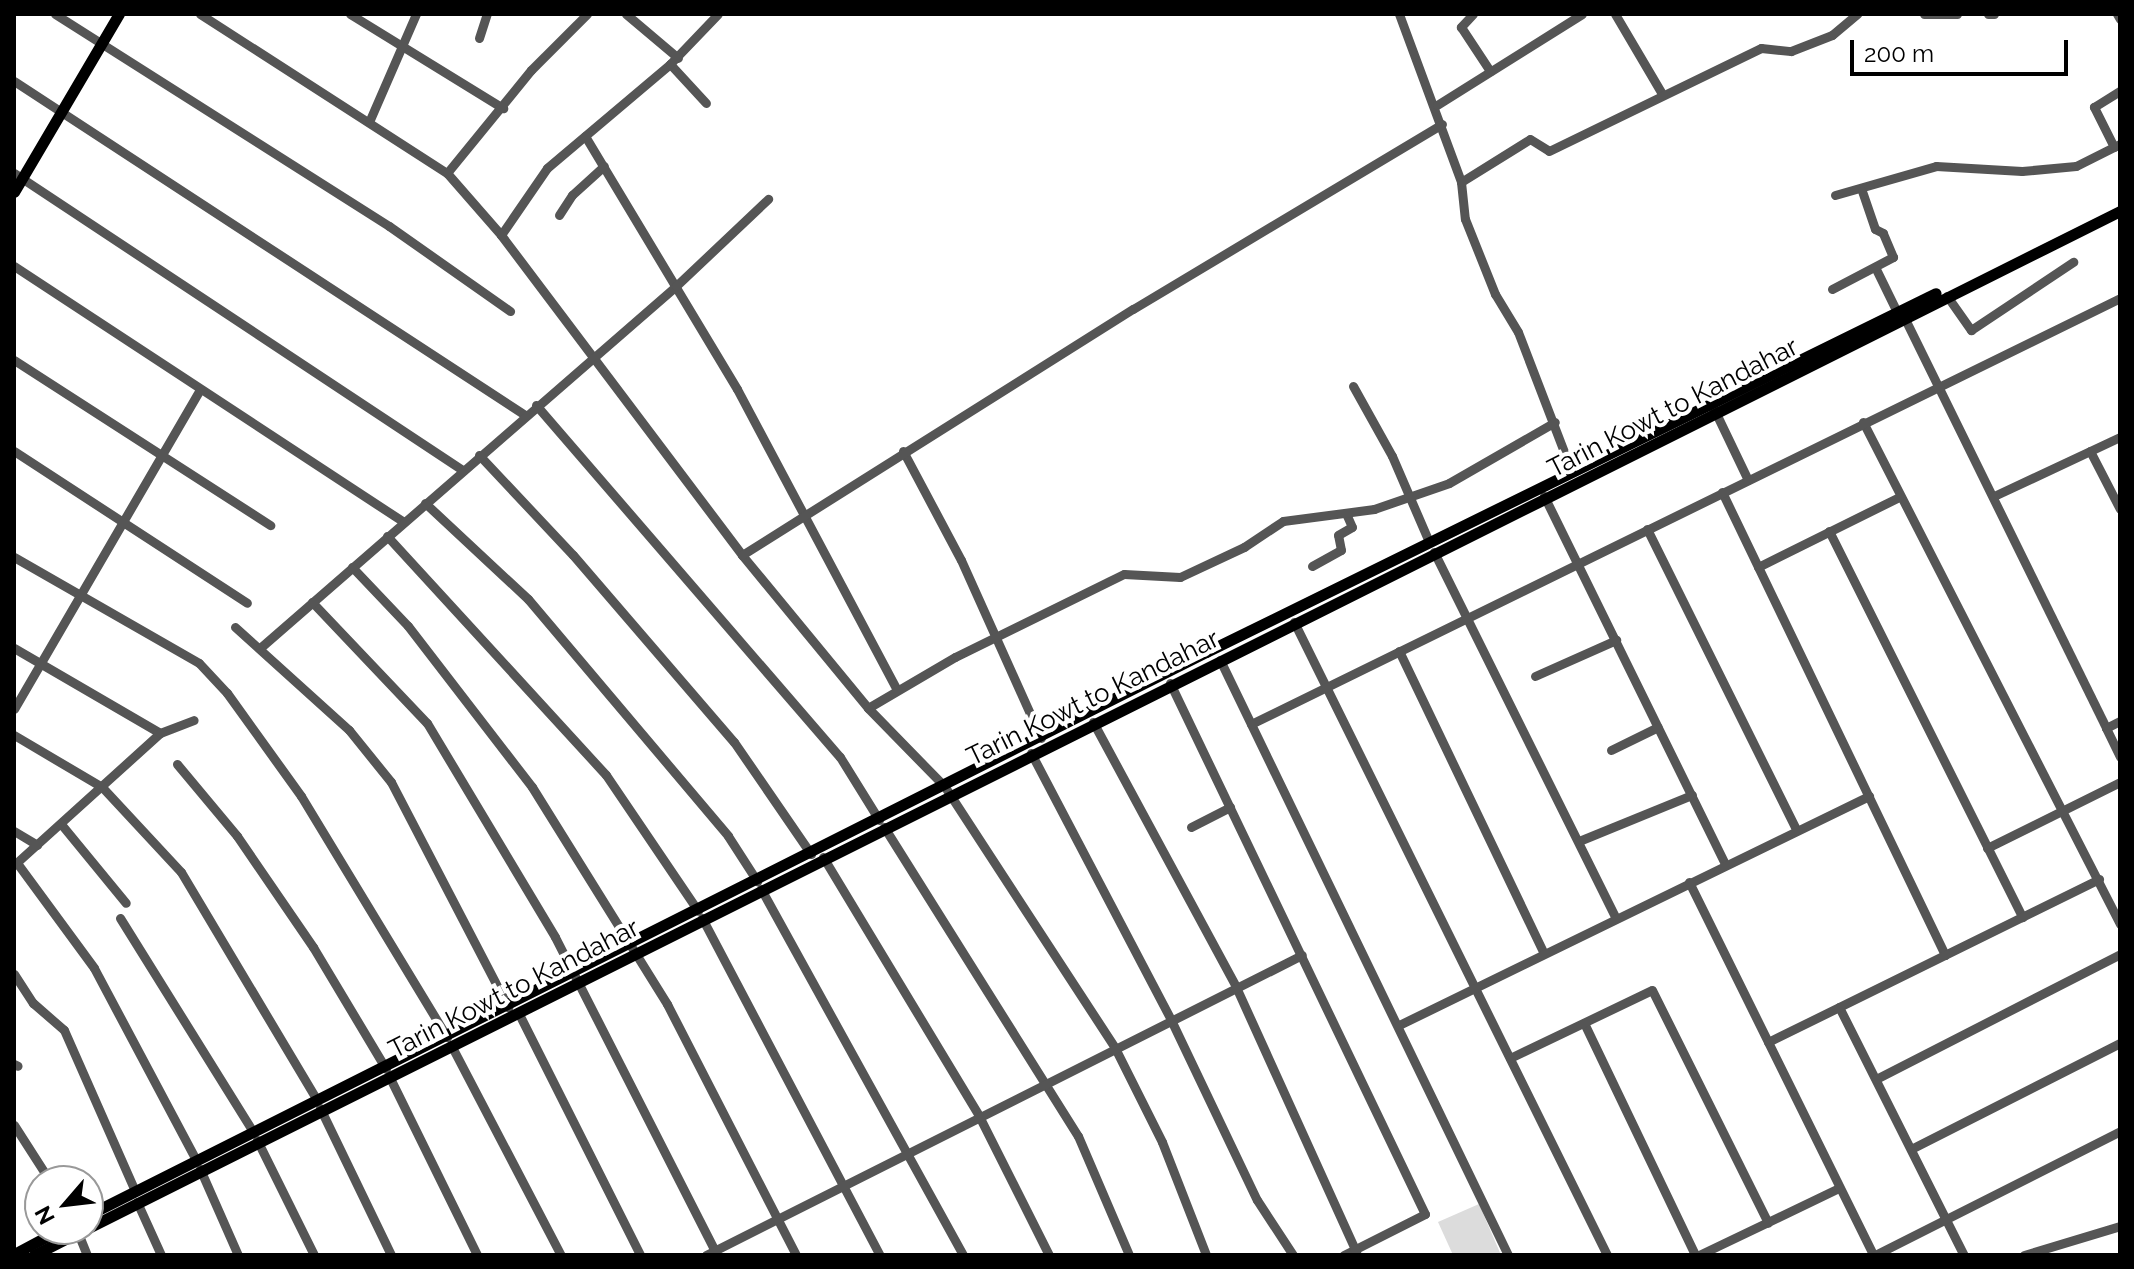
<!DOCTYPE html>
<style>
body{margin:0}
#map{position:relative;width:2134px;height:1269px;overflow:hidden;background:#fff;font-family:Raleway,sans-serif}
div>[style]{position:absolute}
.green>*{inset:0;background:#dcdcdc}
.minor>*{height:9px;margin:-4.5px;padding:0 4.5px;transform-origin:4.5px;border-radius:4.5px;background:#555}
.major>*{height:11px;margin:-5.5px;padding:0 5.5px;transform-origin:5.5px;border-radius:5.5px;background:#000}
span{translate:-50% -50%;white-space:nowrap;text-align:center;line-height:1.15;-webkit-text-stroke:8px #fff;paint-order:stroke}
.street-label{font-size:26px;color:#000}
.frame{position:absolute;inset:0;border:16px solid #000;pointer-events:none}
.north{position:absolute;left:24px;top:1165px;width:80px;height:80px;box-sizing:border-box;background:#fff;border:2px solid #999;border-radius:50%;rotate:242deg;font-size:22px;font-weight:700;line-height:32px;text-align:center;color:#000}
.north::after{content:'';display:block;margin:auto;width:28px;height:36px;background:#000;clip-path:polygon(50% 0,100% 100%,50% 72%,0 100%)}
.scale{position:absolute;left:1850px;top:40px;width:218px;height:36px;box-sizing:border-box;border:4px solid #000;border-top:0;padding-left:10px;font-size:24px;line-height:28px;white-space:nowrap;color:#000;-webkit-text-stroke:6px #fff;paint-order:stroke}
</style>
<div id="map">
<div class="green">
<div style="clip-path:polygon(1479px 1204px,1501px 1255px,1453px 1255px,1438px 1222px)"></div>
</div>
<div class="minor">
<div style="left:55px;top:14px;width:396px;rotate:32.4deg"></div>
<div style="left:389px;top:226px;width:148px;rotate:35.1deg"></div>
<div style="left:200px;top:14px;width:294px;rotate:32.8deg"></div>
<div style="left:447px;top:173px;width:82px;rotate:48.9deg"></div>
<div style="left:501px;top:235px;width:401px;rotate:53deg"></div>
<div style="left:742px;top:555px;width:198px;rotate:50.5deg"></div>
<div style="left:868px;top:708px;width:110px;rotate:45.7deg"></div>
<div style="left:945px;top:787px;width:311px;rotate:56.9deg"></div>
<div style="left:1115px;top:1048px;width:105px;rotate:63.4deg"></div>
<div style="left:1162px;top:1142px;width:121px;rotate:68.7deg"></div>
<div style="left:350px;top:14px;width:180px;rotate:31.6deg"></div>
<div style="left:626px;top:14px;width:68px;rotate:40.2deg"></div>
<div style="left:1399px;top:14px;width:179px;rotate:69.7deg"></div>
<div style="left:1461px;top:182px;width:37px;rotate:84deg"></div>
<div style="left:1465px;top:219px;width:81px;rotate:68.2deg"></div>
<div style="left:1495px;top:294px;width:44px;rotate:58.8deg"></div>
<div style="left:1518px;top:332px;width:148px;rotate:69deg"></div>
<div style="left:1473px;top:14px;width:18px;rotate:133deg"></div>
<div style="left:1461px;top:27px;width:53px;rotate:56.6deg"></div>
<div style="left:1615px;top:14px;width:91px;rotate:59.5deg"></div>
<div style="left:1924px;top:14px;width:33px"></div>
<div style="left:1988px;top:14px;width:6px"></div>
<div style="left:2117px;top:14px;width:6px;rotate:59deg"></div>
<div style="left:479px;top:38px;width:25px;rotate:-72deg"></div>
<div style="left:670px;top:64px;width:53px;rotate:47.3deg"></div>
<div style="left:14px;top:81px;width:610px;rotate:33.17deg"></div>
<div style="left:1437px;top:105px;width:171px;rotate:-32.1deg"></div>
<div style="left:369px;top:122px;width:118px;rotate:-66.5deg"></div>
<div style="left:585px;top:136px;width:295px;rotate:59deg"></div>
<div style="left:737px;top:389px;width:339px;rotate:62deg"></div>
<div style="left:2114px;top:147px;width:45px;rotate:-116.6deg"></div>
<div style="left:2094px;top:107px;width:31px;rotate:-32deg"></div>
<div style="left:14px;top:173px;width:536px;rotate:33.51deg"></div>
<div style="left:447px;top:173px;width:133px;rotate:-50.8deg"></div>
<div style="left:531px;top:70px;width:79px;rotate:-45deg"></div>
<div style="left:1461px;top:182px;width:81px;rotate:-31.9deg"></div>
<div style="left:1530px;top:139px;width:22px;rotate:32deg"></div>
<div style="left:1549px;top:151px;width:236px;rotate:-25.9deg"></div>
<div style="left:1761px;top:48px;width:30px;rotate:6deg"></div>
<div style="left:1791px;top:51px;width:44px;rotate:-21.3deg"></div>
<div style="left:1832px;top:35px;width:33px;rotate:-40deg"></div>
<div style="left:1835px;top:195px;width:105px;rotate:-16deg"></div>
<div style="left:1936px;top:166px;width:86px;rotate:3.3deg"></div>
<div style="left:2022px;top:171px;width:54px;rotate:-5.3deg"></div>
<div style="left:2076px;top:166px;width:49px;rotate:-26.6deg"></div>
<div style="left:559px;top:215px;width:24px;rotate:-57deg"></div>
<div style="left:572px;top:195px;width:43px;rotate:-42.2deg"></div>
<div style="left:501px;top:235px;width:81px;rotate:-55.5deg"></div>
<div style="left:547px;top:168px;width:161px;rotate:-40.2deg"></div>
<div style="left:670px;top:64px;width:69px;rotate:-46.2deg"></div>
<div style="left:14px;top:266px;width:466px;rotate:33.3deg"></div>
<div style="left:1875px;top:267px;width:50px;rotate:63.9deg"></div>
<div style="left:1832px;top:289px;width:69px;rotate:-27.7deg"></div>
<div style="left:1893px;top:257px;width:26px;rotate:-113deg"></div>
<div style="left:1883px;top:233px;width:9px;rotate:-153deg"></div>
<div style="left:1875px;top:229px;width:40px;rotate:-108.9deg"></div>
<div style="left:1947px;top:296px;width:42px;rotate:54.8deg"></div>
<div style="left:1971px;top:330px;width:123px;rotate:-33.7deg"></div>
<div style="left:1904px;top:317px;width:458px;rotate:63.8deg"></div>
<div style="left:2106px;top:728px;width:16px;rotate:-27deg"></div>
<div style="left:14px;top:360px;width:305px;rotate:32.8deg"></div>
<div style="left:1353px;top:386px;width:80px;rotate:60.9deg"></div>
<div style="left:1392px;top:456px;width:94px;rotate:66.7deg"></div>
<div style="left:536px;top:405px;width:465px;rotate:49.2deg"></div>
<div style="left:840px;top:757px;width:74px;rotate:58.2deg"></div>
<div style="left:1713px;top:407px;width:81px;rotate:64.4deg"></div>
<div style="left:1863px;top:422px;width:564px;rotate:62.89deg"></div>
<div style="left:14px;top:451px;width:278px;rotate:33.1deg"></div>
<div style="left:903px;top:451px;width:123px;rotate:62deg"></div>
<div style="left:961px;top:560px;width:195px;rotate:65.8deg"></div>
<div style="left:2090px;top:451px;width:65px;rotate:62.7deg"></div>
<div style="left:479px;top:455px;width:137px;rotate:46.8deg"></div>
<div style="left:573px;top:555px;width:247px;rotate:49.3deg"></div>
<div style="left:734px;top:742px;width:136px;rotate:55.5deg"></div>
<div style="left:1722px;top:492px;width:514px;rotate:64.28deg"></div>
<div style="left:1544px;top:496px;width:410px;rotate:63.8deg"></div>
<div style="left:1994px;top:496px;width:139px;rotate:-25.1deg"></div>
<div style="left:425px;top:503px;width:141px;rotate:43deg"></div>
<div style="left:528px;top:599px;width:310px;rotate:49.8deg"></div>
<div style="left:728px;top:836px;width:54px;rotate:57.2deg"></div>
<div style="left:1647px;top:529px;width:335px;rotate:63.6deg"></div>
<div style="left:1829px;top:531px;width:432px;rotate:63.4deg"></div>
<div style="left:387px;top:536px;width:324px;rotate:47.5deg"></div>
<div style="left:606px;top:775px;width:164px;rotate:55.9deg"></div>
<div style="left:1434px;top:552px;width:409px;rotate:63.6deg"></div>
<div style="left:742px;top:555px;width:462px;rotate:-32.2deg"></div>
<div style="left:1133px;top:309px;width:360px;rotate:-30.9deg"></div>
<div style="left:14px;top:557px;width:213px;rotate:29.8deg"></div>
<div style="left:199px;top:663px;width:41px;rotate:47deg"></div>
<div style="left:227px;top:693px;width:127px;rotate:54.3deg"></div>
<div style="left:301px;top:796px;width:282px;rotate:58.8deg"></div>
<div style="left:1312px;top:566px;width:33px;rotate:-29deg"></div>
<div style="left:1341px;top:550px;width:15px;rotate:-101deg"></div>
<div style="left:1338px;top:535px;width:16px;rotate:-30deg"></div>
<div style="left:1352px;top:527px;width:12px;rotate:-114deg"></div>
<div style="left:352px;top:567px;width:81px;rotate:46.5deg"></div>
<div style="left:408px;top:626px;width:203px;rotate:52.4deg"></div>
<div style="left:532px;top:787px;width:256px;rotate:58.1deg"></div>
<div style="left:667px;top:1004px;width:282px;rotate:62.8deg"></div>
<div style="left:1758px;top:567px;width:157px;rotate:-26.4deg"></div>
<div style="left:312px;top:602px;width:167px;rotate:46.5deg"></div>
<div style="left:427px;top:723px;width:249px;rotate:59.1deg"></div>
<div style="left:555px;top:937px;width:357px;rotate:63deg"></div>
<div style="left:1294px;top:622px;width:706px;rotate:63.69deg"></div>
<div style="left:235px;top:627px;width:154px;rotate:42.1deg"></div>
<div style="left:349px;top:730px;width:67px;rotate:51.1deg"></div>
<div style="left:391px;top:782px;width:254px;rotate:62.5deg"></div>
<div style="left:14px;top:648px;width:169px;rotate:30.2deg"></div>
<div style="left:260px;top:648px;width:551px;rotate:-41.03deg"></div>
<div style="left:676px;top:286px;width:127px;rotate:-43.4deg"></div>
<div style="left:1399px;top:651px;width:335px;rotate:64.4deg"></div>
<div style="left:1220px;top:660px;width:661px;rotate:64.17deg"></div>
<div style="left:1535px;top:676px;width:89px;rotate:-24deg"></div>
<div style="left:1170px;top:683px;width:589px;rotate:64.35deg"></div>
<div style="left:1425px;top:1214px;width:91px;rotate:153.2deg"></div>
<div style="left:868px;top:708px;width:101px;rotate:-30.4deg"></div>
<div style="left:955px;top:657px;width:188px;rotate:-26.2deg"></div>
<div style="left:1124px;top:574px;width:56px;rotate:3.1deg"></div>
<div style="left:1180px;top:577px;width:71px;rotate:-25.1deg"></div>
<div style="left:1244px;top:547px;width:47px;rotate:-33.7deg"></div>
<div style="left:1283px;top:521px;width:92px;rotate:-7.5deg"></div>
<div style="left:1374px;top:509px;width:79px;rotate:-19.1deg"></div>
<div style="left:1449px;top:483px;width:122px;rotate:-29.9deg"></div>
<div style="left:14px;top:709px;width:370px;rotate:-59.8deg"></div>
<div style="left:1093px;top:722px;width:301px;rotate:61.6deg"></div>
<div style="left:1236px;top:987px;width:291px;rotate:65.6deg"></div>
<div style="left:1251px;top:724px;width:968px;rotate:-26.11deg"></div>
<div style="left:2106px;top:728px;width:32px;rotate:64deg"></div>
<div style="left:14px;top:735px;width:102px;rotate:30.6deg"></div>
<div style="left:102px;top:787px;width:116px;rotate:47.1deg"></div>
<div style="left:181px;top:872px;width:262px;rotate:59.2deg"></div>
<div style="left:1611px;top:750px;width:52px;rotate:-26.1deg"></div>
<div style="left:1031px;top:753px;width:301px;rotate:62.3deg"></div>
<div style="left:1171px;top:1020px;width:199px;rotate:64.5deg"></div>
<div style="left:1257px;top:1200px;width:66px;rotate:56.8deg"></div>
<div style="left:177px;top:764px;width:94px;rotate:50.2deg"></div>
<div style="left:237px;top:836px;width:135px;rotate:55.6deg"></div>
<div style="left:313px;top:947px;width:142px;rotate:59.1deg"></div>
<div style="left:61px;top:824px;width:102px;rotate:50.6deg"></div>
<div style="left:884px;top:827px;width:365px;rotate:57.9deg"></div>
<div style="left:1078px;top:1136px;width:129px;rotate:66.8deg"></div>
<div style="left:1191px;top:827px;width:44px;rotate:-27.1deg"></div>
<div style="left:14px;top:831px;width:27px;rotate:31deg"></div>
<div style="left:1579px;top:841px;width:122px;rotate:-22.2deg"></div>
<div style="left:1987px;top:848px;width:148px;rotate:-26.4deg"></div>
<div style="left:823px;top:857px;width:302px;rotate:58.9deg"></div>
<div style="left:979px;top:1116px;width:156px;rotate:63.3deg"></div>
<div style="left:17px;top:863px;width:130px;rotate:53.7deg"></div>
<div style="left:94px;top:968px;width:215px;rotate:62deg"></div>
<div style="left:14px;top:865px;width:197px;rotate:-42.1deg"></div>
<div style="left:160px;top:733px;width:36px;rotate:-21deg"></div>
<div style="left:1689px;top:882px;width:416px;rotate:63.7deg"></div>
<div style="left:761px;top:889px;width:418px;rotate:61.1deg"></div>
<div style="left:120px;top:918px;width:250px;rotate:58.1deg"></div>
<div style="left:702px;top:918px;width:381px;rotate:62.2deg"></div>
<div style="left:14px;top:974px;width:35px;rotate:57deg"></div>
<div style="left:33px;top:1003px;width:41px;rotate:41.1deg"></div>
<div style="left:64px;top:1030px;width:176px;rotate:66.2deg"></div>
<div style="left:1839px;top:1007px;width:278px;rotate:63.3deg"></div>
<div style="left:518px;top:1012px;width:272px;rotate:63.3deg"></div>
<div style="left:1584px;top:1023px;width:257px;rotate:64.4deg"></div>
<div style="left:1399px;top:1025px;width:523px;rotate:-25.98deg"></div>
<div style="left:1768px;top:1042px;width:369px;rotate:-26.2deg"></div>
<div style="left:451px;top:1045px;width:237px;rotate:62.4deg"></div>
<div style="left:1510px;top:1058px;width:157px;rotate:-25.6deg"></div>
<div style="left:1652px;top:990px;width:260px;rotate:63.5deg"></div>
<div style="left:14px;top:1064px;width:4px;rotate:27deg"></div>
<div style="left:389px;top:1076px;width:199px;rotate:63.8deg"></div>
<div style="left:1876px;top:1079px;width:274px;rotate:-27.1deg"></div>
<div style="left:320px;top:1108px;width:163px;rotate:64.2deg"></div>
<div style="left:14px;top:1125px;width:67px;rotate:57.3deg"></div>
<div style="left:257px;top:1140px;width:128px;rotate:63.6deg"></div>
<div style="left:1911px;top:1149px;width:234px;rotate:-26.9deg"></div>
<div style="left:200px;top:1169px;width:94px;rotate:66.2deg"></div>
<div style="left:137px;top:1202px;width:58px;rotate:65.6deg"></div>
<div style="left:78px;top:1233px;width:24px;rotate:68deg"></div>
<div style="left:706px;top:1255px;width:667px;rotate:-26.72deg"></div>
<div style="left:1699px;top:1255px;width:155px;rotate:-25.6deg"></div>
<div style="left:1875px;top:1255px;width:275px;rotate:-26.8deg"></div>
<div style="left:2024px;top:1255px;width:100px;rotate:-16.8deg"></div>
</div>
<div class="major">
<div style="left:14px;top:192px;width:207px;rotate:-59.5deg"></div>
<div style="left:88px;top:1215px;width:1252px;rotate:-26.73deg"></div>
<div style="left:1206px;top:652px;width:813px;rotate:-26.19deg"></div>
<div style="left:88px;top:1228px;width:2272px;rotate:-26.59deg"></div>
<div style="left:14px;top:1254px;width:53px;rotate:-28deg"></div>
<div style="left:34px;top:1255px;width:57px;rotate:-27deg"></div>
</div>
<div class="street-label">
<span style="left:1673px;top:408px;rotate:-27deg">Tarin Kowt to Kandahar</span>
<span style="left:1093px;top:698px;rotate:-26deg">Tarin Kowt to Kandahar</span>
<span style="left:514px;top:989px;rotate:-27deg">Tarin Kowt to Kandahar</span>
</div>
<div class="frame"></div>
<div class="north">N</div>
<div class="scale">200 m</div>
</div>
